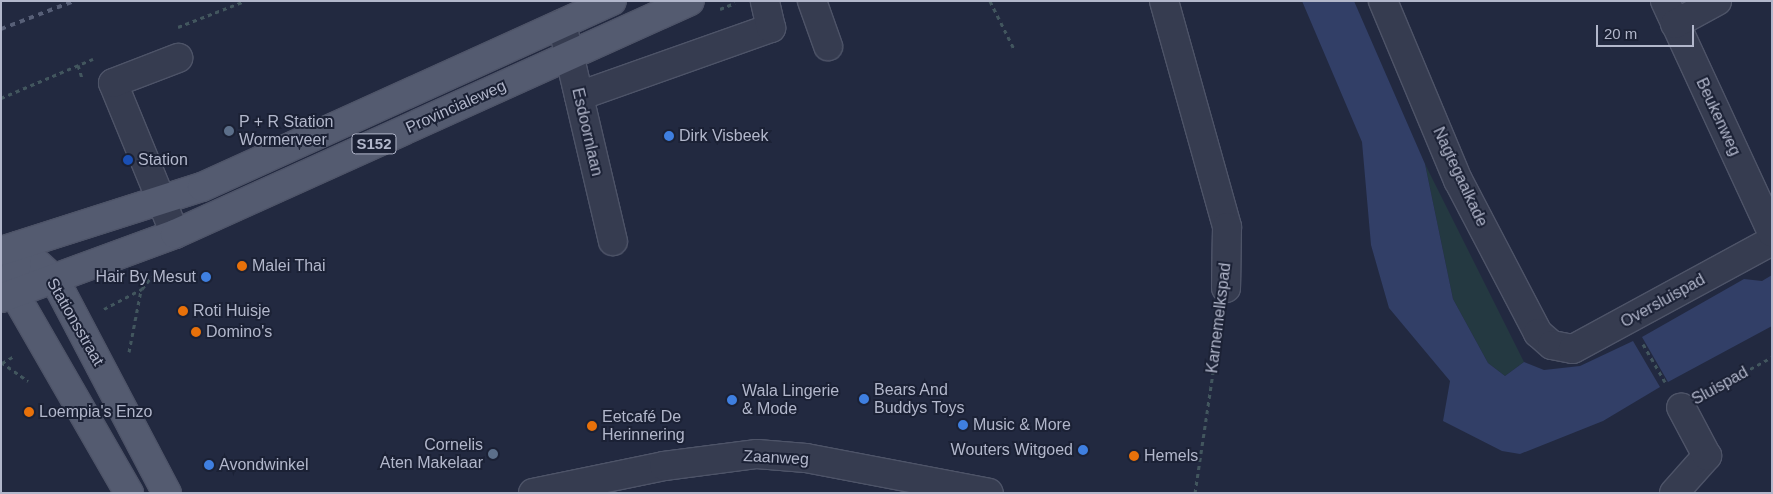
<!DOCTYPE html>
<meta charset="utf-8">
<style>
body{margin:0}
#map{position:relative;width:1773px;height:494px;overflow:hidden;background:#222940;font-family:Helvetica,sans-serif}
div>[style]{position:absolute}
.green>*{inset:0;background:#243941}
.water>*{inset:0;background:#323f67}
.path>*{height:3px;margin-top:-1.5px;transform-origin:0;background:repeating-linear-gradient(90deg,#42565e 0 4px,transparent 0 8px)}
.roads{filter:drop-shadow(1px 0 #4e5468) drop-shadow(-1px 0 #4e5468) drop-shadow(0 1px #4e5468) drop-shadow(0 -1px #4e5468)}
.minor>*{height:28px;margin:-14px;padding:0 14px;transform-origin:14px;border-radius:14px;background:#363c50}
.major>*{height:28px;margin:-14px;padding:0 14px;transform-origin:14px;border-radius:14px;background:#545b70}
.rail>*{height:4px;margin-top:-2px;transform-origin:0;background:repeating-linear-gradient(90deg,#575f77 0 5px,transparent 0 10px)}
.dots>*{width:14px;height:14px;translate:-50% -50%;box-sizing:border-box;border:2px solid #1b2135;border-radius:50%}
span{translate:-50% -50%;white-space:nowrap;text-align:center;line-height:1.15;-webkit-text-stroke:4px #1b2135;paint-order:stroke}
.shield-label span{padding:1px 4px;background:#1b2135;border:1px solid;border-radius:4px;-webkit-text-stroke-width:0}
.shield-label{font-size:15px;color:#b2b7cb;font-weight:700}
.street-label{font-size:16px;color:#b2b7cb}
.poi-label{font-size:16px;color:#b2b7cb}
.left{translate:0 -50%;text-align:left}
.right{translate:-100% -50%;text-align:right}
.frame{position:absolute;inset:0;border:2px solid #b2b7cb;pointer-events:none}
.scale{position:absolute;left:1596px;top:25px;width:98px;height:22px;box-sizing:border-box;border:2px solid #b2b7cb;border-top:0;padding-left:6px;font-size:15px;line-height:18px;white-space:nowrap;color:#b2b7cb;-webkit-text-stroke:4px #1b2135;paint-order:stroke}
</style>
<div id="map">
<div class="green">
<div style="clip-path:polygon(1425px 164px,1524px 362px,1505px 376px,1488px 363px,1453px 299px)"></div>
</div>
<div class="water">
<div style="clip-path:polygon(1302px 1px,1354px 1px,1425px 164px,1453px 299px,1488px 363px,1505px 376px,1524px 362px,1544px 370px,1580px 366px,1633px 341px,1660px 387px,1603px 421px,1520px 454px,1502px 451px,1443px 421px,1450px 381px,1389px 308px,1371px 245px,1362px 142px)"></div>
<div style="clip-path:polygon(1772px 275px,1772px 326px,1668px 382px,1642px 337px,1744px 279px,1762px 281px)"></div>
</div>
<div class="path">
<div style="left:990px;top:1px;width:54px;rotate:63.4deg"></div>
<div style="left:720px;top:9px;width:16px;rotate:-22deg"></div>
<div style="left:178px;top:27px;width:72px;rotate:-21.2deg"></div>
<div style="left:78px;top:65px;width:14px;rotate:73deg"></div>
<div style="left:1px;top:98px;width:100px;rotate:-23deg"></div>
<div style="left:104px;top:309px;width:43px;rotate:-27.8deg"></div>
<div style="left:142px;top:289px;width:16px;rotate:-52deg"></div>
<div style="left:1643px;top:344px;width:44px;rotate:59.9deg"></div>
<div style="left:129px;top:352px;width:63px;rotate:-79deg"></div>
<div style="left:1px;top:362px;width:33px;rotate:35deg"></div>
<div style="left:2px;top:363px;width:14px;rotate:-30deg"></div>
<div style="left:1708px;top:392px;width:73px;rotate:-28.7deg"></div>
<div style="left:1195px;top:493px;width:176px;rotate:-81.5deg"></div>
</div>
<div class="roads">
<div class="minor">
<div style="left:812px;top:1px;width:48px;rotate:70.4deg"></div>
<div style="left:1164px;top:1px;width:235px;rotate:74.4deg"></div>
<div style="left:1227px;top:227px;width:61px;rotate:90.9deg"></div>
<div style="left:1383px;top:1px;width:194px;rotate:67.3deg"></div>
<div style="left:1458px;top:180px;width:173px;rotate:62.4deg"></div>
<div style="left:1538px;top:333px;width:18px;rotate:41deg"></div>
<div style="left:1552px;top:345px;width:21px;rotate:11deg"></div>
<div style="left:1573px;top:349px;width:226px;rotate:-28.5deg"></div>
<div style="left:1665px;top:1px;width:255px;rotate:65.2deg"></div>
<div style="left:562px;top:24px;width:223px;rotate:76.8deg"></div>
<div style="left:1675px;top:24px;width:48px;rotate:-28.7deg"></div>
<div style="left:579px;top:96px;width:204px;rotate:-19.5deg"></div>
<div style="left:771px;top:28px;width:28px;rotate:-103deg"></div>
<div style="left:175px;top:234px;width:163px;rotate:-112.3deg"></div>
<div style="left:113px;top:83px;width:70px;rotate:-21deg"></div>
<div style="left:533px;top:493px;width:134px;rotate:-11.6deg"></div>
<div style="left:664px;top:466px;width:94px;rotate:-7.4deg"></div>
<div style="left:757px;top:454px;width:49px;rotate:4.7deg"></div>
<div style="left:806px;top:458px;width:186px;rotate:10.8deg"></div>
<div style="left:1674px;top:493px;width:50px;rotate:-48.3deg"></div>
<div style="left:1707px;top:456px;width:55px;rotate:-118deg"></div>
</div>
<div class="major">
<div style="left:18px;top:246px;width:50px;rotate:42.6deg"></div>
<div style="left:55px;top:280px;width:241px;rotate:62.3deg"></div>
<div style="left:18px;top:246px;width:47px;rotate:94.9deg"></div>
<div style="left:14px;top:293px;width:231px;rotate:60.1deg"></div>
<div style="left:1px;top:251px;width:211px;rotate:-17.7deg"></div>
<div style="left:202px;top:187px;width:450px;rotate:-24.4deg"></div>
<div style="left:1px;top:298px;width:185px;rotate:-20.2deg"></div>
<div style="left:175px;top:234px;width:565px;rotate:-24.34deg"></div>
</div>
</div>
<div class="rail">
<div style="left:1px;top:29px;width:78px;rotate:-21deg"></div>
</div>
<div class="dots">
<div style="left:229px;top:131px;background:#5c6f8a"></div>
<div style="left:669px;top:136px;background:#3f7fe0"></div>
<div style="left:128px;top:160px;background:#1a4fb4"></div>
<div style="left:242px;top:266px;background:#e8710a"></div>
<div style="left:206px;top:277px;background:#3f7fe0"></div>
<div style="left:183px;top:311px;background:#e8710a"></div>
<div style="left:196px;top:332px;background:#e8710a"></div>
<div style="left:864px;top:399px;background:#3f7fe0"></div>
<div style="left:732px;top:400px;background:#3f7fe0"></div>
<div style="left:29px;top:412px;background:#e8710a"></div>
<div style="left:963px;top:425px;background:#3f7fe0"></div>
<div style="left:592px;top:426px;background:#e8710a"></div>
<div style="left:1083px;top:450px;background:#3f7fe0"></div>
<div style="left:493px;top:454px;background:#5c6f8a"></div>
<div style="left:1134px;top:456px;background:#e8710a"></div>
<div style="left:209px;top:465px;background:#3f7fe0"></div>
</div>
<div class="shield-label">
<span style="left:374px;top:144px">S152</span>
</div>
<div class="street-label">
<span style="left:456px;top:107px;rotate:-24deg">Provincialeweg</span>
<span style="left:1718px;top:117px;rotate:65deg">Beukenweg</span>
<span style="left:587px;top:132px;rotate:77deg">Esdoornlaan</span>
<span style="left:1460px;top:177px;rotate:65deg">Nagtegaalkade</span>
<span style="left:1663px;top:301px;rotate:-29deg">Oversluispad</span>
<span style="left:1219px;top:318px;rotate:-83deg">Karnemelkspad</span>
<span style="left:75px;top:322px;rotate:60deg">Stationsstraat</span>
<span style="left:1720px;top:386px;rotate:-29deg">Sluispad</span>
<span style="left:776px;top:458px;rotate:3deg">Zaanweg</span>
</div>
<div class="poi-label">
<span class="left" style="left:239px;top:131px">P + R Station<br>Wormerveer</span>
<span class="left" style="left:679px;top:136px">Dirk Visbeek</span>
<span class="left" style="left:138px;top:160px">Station</span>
<span class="left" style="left:252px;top:266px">Malei Thai</span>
<span class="right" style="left:196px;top:277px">Hair By Mesut</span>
<span class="left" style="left:193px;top:311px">Roti Huisje</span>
<span class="left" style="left:206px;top:332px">Domino's</span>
<span class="left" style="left:874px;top:399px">Bears And<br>Buddys Toys</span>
<span class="left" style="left:742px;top:400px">Wala Lingerie<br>&amp; Mode</span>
<span class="left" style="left:39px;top:412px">Loempia's Enzo</span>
<span class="left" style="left:602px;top:426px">Eetcafé De<br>Herinnering</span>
<span class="left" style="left:973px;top:425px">Music &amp; More</span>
<span class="right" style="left:483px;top:454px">Cornelis<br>Aten Makelaar</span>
<span class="right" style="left:1073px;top:450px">Wouters Witgoed</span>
<span class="left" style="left:1144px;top:456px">Hemels</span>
<span class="left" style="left:219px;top:465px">Avondwinkel</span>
</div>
<div class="frame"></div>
<div class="scale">20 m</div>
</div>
